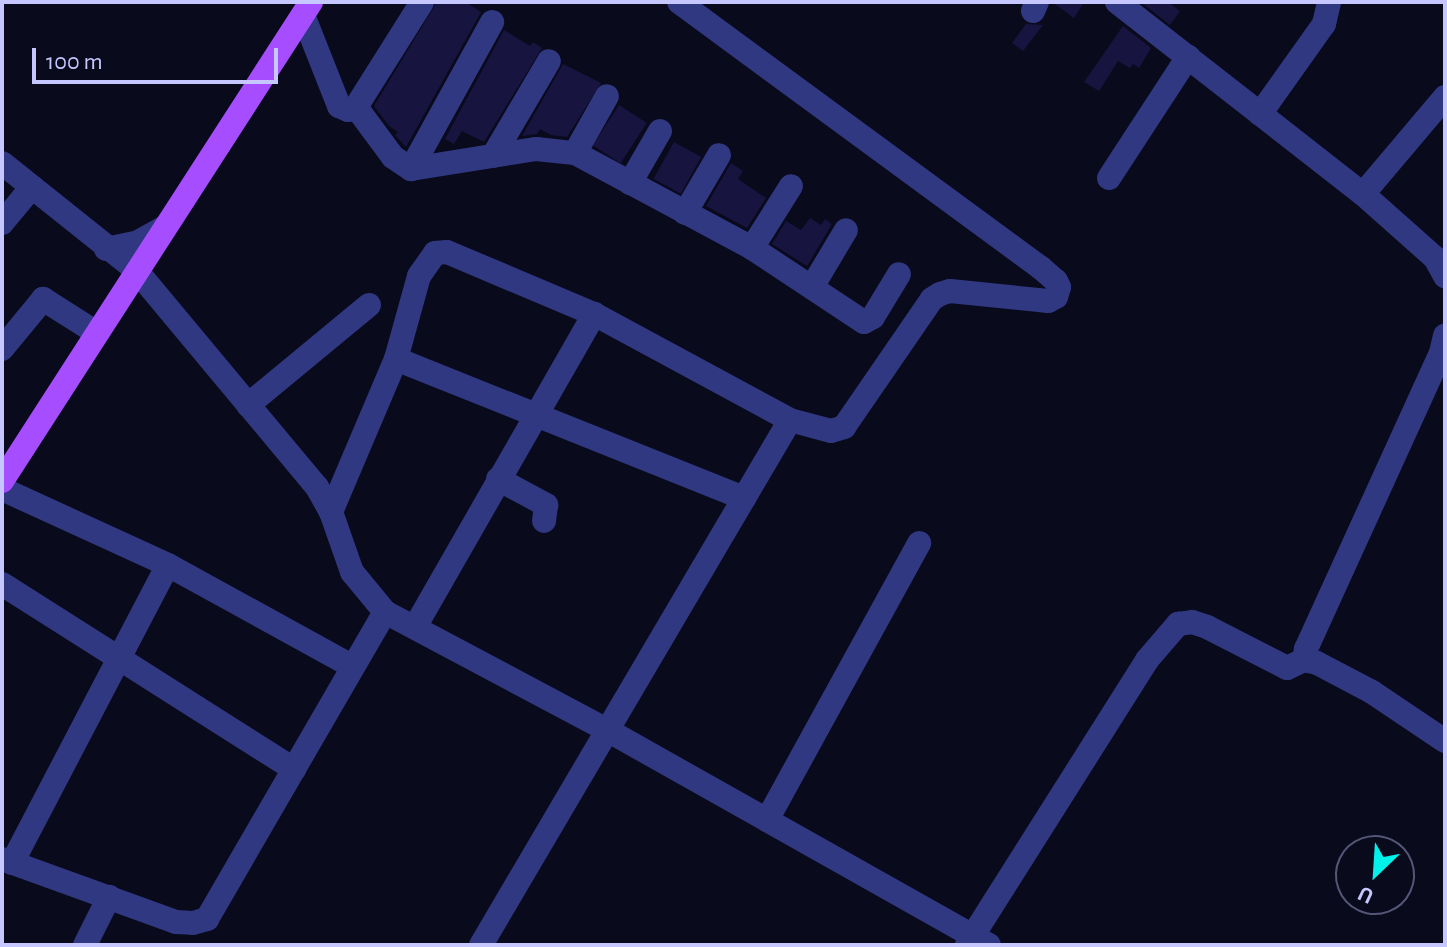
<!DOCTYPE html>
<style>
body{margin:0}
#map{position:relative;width:1447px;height:947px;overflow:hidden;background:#0a0a1d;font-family:"Alegreya Sans",sans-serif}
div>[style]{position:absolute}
.building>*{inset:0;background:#171440;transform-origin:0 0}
.minor>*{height:24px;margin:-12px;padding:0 12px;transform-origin:12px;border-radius:12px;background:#303881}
.major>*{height:24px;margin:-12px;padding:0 12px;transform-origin:12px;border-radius:12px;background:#a54dff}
span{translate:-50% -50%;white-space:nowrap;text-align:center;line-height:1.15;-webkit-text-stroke:6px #0a0a1d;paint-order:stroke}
.frame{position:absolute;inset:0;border:4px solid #c6c7ff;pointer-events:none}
.north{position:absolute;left:1335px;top:835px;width:80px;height:80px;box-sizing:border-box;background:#0a0a1d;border:2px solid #555677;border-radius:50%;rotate:205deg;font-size:22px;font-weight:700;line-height:32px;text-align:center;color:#c6c7ff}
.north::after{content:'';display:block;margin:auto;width:28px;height:36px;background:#00f1e9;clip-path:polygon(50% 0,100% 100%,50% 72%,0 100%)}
.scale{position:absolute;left:32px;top:48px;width:246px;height:36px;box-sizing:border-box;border:4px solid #c6c7ff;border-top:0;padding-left:10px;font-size:24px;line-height:28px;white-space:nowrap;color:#c6c7ff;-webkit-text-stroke:6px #0a0a1d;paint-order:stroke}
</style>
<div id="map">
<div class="building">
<div style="clip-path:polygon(437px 2px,465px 2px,481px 12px,406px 147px,395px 135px,398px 132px,389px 126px,374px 106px)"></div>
<div style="clip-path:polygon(1052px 2px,1084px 2px,1074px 18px)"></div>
<div style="clip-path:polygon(1141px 2px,1168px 2px,1180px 11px,1170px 25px)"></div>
<div style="clip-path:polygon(1026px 24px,1043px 25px,1023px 51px,1012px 43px)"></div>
<div style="clip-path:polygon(1123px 26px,1151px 48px,1139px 68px,1133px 64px,1130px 68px,1118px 61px,1099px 91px,1084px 82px)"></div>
<div style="clip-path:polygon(504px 30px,530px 46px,533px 42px,542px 48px,484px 142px,462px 131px,454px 144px,445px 139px)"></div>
<div style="clip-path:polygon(563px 64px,601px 83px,567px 137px,551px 135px,540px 129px,537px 134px,522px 136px)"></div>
<div style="left:619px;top:105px;width:33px;height:48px;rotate:33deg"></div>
<div style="left:674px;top:142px;width:31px;height:42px;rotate:29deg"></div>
<div style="clip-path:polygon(731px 163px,743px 171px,738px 179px,766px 198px,747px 228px,706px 206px)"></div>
<div style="clip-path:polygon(810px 218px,821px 225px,825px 219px,832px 224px,807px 266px,772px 244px,786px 221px,801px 230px)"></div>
</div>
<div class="minor">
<div style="left:1117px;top:2px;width:312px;rotate:38deg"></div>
<div style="left:1363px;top:194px;width:96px;rotate:41.6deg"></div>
<div style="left:1435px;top:258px;width:21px;rotate:61deg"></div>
<div style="left:1033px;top:11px;width:10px;rotate:-66deg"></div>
<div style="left:303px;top:15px;width:98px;rotate:68.4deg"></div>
<div style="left:339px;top:106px;width:10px;rotate:24deg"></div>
<div style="left:348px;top:110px;width:9px;rotate:-21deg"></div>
<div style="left:356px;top:107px;width:124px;rotate:-57.8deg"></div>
<div style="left:356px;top:107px;width:62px;rotate:53.5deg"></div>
<div style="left:393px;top:157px;width:22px;rotate:34deg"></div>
<div style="left:411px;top:169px;width:168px;rotate:-61.1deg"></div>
<div style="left:1260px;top:114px;width:110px;rotate:-54.6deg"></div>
<div style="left:1324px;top:24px;width:23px;rotate:-77deg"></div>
<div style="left:575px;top:153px;width:65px;rotate:-60.7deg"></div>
<div style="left:493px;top:156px;width:110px;rotate:-59.5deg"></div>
<div style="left:2px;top:163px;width:171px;rotate:38.6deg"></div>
<div style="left:136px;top:270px;width:283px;rotate:50.2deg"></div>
<div style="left:317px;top:487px;width:29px;rotate:61deg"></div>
<div style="left:331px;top:512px;width:64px;rotate:70.7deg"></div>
<div style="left:352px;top:572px;width:52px;rotate:50.5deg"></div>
<div style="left:385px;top:612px;width:254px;rotate:28deg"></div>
<div style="left:609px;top:731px;width:436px;rotate:29.4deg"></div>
<div style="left:411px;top:169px;width:127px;rotate:-9.1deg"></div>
<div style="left:536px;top:149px;width:39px;rotate:6deg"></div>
<div style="left:575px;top:153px;width:201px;rotate:28.2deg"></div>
<div style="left:752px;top:248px;width:134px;rotate:33.5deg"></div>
<div style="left:864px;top:322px;width:10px;rotate:-29deg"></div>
<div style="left:873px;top:317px;width:50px;rotate:-58.8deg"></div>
<div style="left:1109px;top:178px;width:145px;rotate:-56.9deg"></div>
<div style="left:630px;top:183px;width:60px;rotate:-60deg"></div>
<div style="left:1363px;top:194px;width:127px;rotate:-49.8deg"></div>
<div style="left:685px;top:213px;width:67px;rotate:-59.6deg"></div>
<div style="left:2px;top:223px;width:47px;rotate:-50.2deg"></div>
<div style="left:752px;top:248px;width:73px;rotate:-57.8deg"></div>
<div style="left:106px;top:249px;width:33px;rotate:-12deg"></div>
<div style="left:138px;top:242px;width:29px;rotate:-29deg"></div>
<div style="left:812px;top:287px;width:66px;rotate:-59.2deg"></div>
<div style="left:2px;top:349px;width:65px;rotate:-50.6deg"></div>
<div style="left:43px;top:299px;width:62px;rotate:32.4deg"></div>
<div style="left:396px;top:359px;width:375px;rotate:21.8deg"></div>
<div style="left:248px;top:405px;width:157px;rotate:-39.6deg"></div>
<div style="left:498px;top:479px;width:55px;rotate:28.4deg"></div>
<div style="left:546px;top:505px;width:16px;rotate:97deg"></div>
<div style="left:2px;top:489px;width:183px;rotate:24.6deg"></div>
<div style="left:168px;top:565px;width:210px;rotate:28.8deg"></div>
<div style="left:331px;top:512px;width:166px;rotate:-67deg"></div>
<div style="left:396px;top:359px;width:86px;rotate:-74.5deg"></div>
<div style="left:419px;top:276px;width:28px;rotate:-55deg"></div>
<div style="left:435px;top:253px;width:12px;rotate:-5deg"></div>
<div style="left:447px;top:252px;width:160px;rotate:22.9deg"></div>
<div style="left:594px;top:314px;width:223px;rotate:28.4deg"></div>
<div style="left:790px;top:420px;width:42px;rotate:15deg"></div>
<div style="left:831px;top:431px;width:14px;rotate:-17deg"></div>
<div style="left:844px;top:427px;width:155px;rotate:-55.5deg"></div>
<div style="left:932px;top:299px;width:9px;rotate:-32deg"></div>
<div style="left:940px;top:294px;width:10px;rotate:-17deg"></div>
<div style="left:950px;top:291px;width:99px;rotate:5.8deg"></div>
<div style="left:1048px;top:301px;width:9px;rotate:-27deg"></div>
<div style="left:1056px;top:297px;width:10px;rotate:-73deg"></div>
<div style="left:1059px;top:287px;width:7px;rotate:-117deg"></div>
<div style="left:1056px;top:281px;width:20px;rotate:-139deg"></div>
<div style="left:1041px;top:268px;width:449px;rotate:-143.7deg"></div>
<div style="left:2px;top:584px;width:346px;rotate:32.4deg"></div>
<div style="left:415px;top:627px;width:361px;rotate:-60.2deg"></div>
<div style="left:1304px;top:660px;width:11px;rotate:-80deg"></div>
<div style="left:1306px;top:649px;width:325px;rotate:-65.5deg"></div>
<div style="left:1441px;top:353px;width:18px;rotate:-77deg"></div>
<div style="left:767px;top:820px;width:316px;rotate:-61.2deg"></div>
<div style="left:2px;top:859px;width:185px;rotate:19.9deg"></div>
<div style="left:176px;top:922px;width:17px;rotate:3deg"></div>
<div style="left:193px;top:923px;width:15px;rotate:-16deg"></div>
<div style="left:207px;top:919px;width:355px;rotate:-59.9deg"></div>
<div style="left:12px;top:863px;width:336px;rotate:-62.4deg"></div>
<div style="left:85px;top:945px;width:54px;rotate:-63.4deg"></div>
<div style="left:481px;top:945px;width:609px;rotate:-59.52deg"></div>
<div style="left:967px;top:945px;width:337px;rotate:-57.7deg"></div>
<div style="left:1147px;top:660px;width:48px;rotate:-49.3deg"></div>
<div style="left:1178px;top:624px;width:14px;rotate:-8deg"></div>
<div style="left:1192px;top:622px;width:16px;rotate:18deg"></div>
<div style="left:1207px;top:627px;width:90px;rotate:27.1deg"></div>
<div style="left:1287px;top:668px;width:19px;rotate:-25deg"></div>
<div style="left:1304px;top:660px;width:13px;rotate:13deg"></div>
<div style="left:1317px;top:663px;width:62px;rotate:27.8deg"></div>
<div style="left:1372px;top:692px;width:88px;rotate:33.9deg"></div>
</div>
<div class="major">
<div style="left:2px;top:481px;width:570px;rotate:-57.17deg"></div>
</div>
<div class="frame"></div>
<div class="north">U</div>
<div class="scale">100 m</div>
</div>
